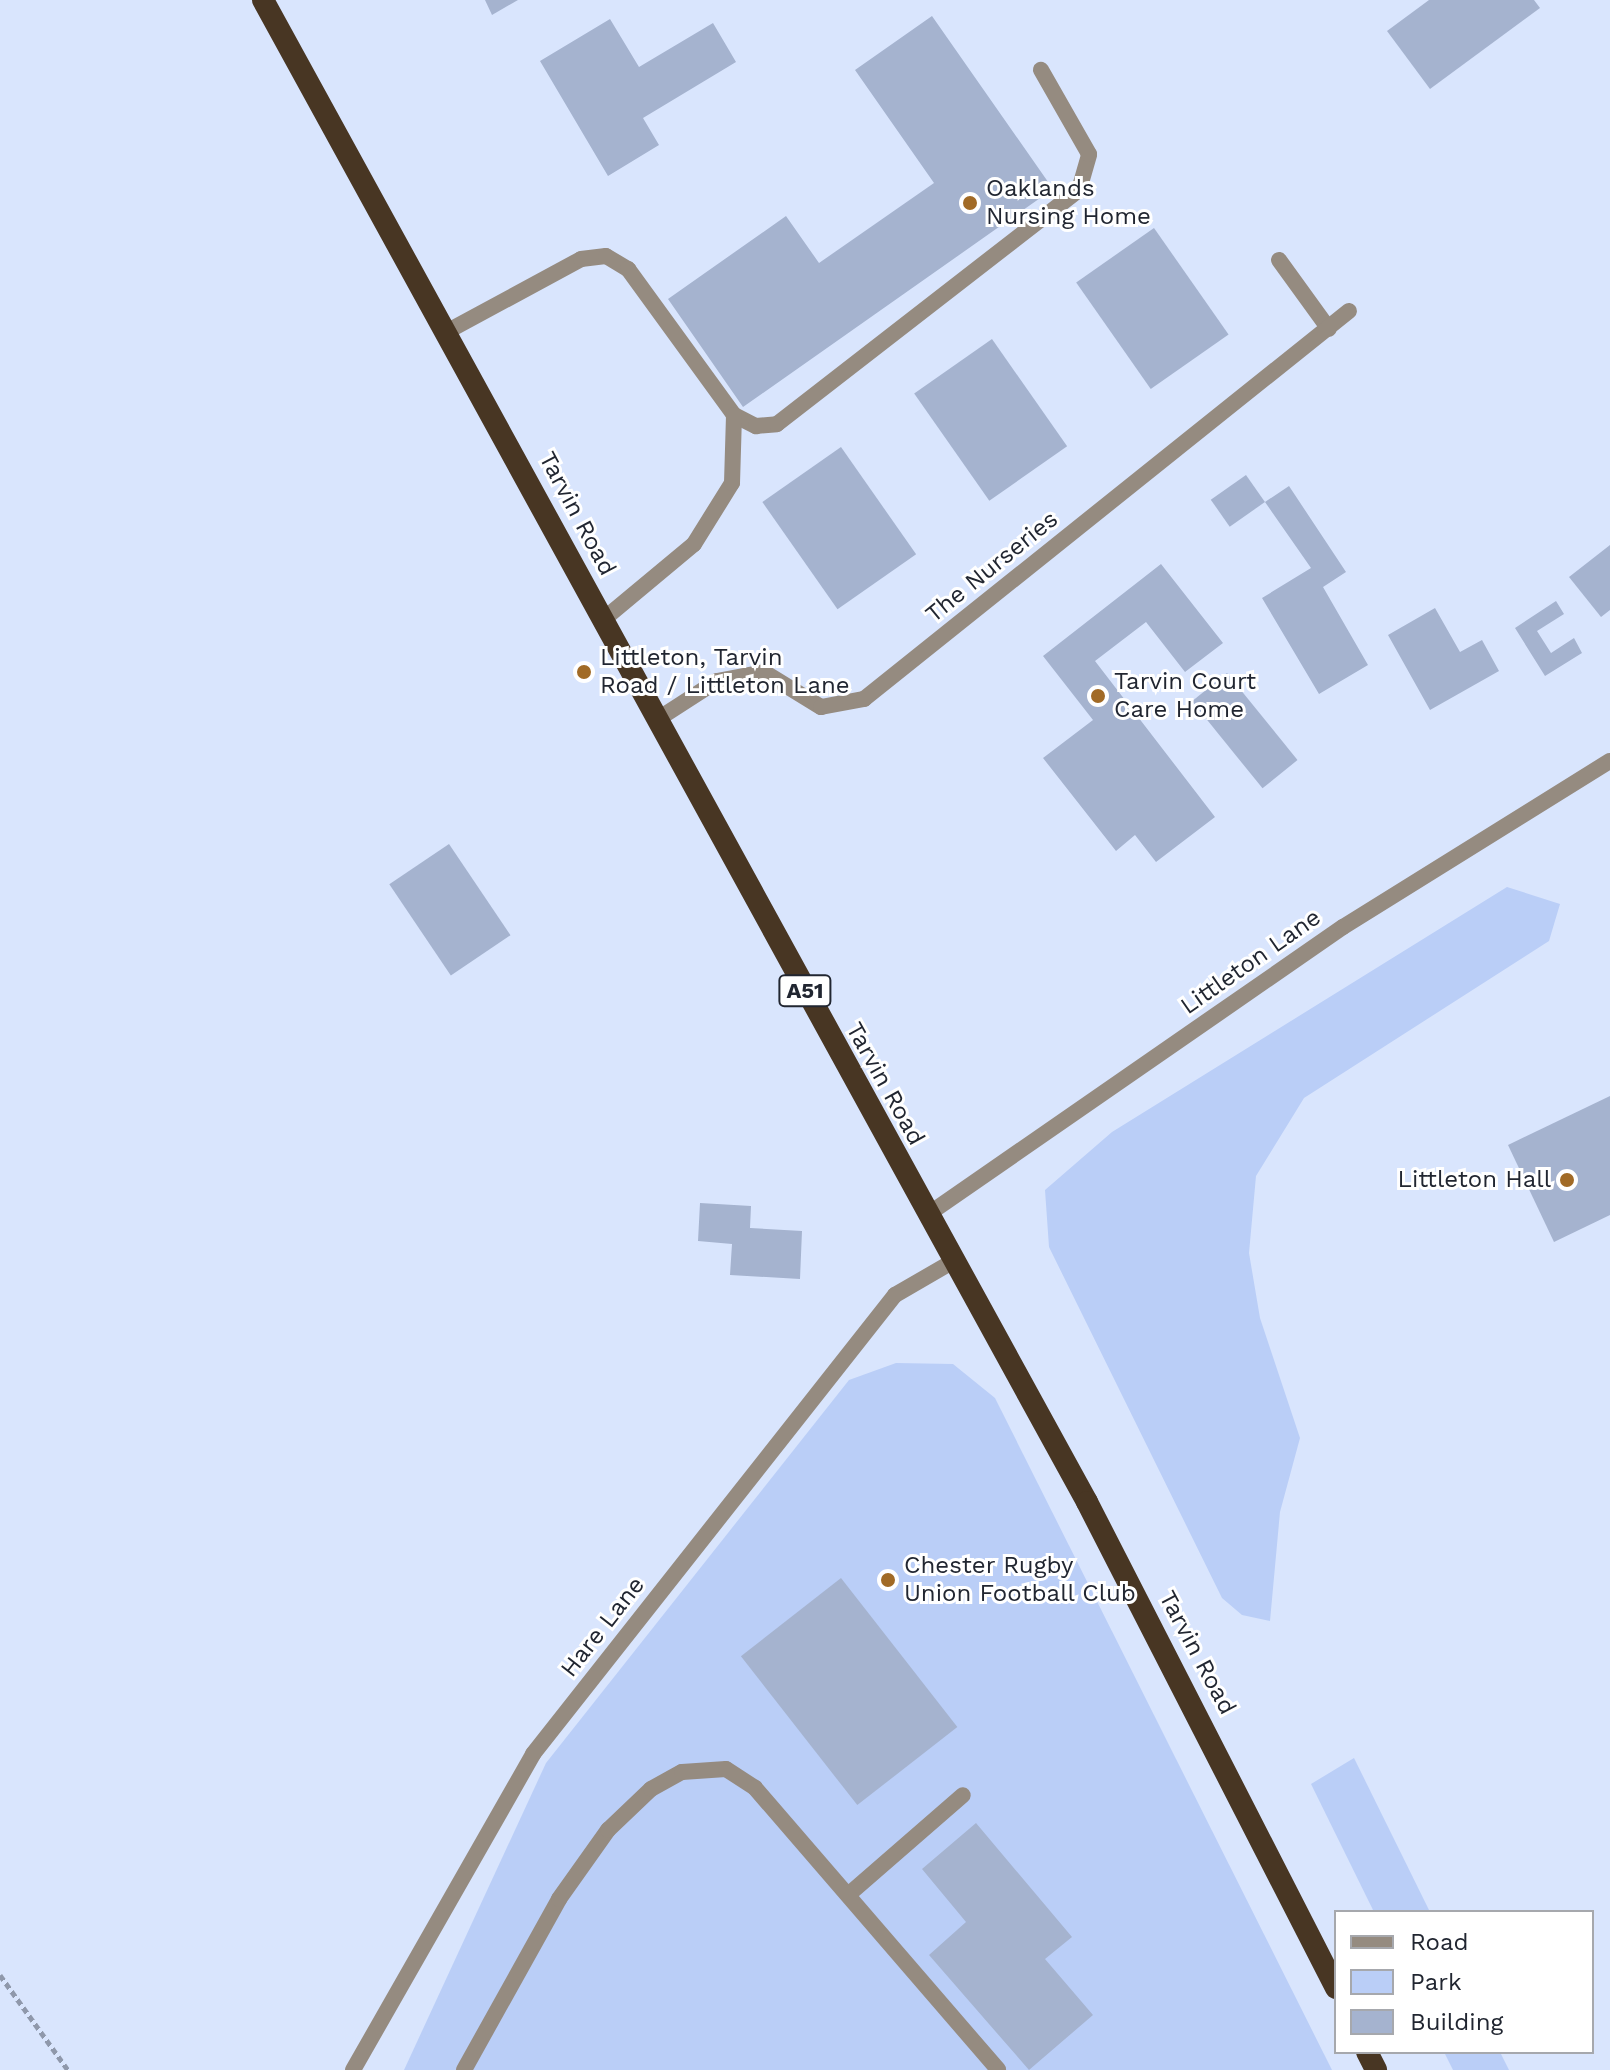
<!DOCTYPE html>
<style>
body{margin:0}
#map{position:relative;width:1610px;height:2070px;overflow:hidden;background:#d9e5fd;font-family:"Work Sans",sans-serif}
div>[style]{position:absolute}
.green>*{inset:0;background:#bacef7}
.building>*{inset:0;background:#a5b3cf;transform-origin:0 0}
.path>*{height:5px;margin-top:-2.5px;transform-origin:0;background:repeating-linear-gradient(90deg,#8f98ab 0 6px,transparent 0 10px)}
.service>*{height:16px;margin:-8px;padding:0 8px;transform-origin:8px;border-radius:8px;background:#958b80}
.minor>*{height:16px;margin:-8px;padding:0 8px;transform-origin:8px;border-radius:8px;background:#958b80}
.tertiary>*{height:16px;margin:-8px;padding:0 8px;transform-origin:8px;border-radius:8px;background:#958b80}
.trunk>*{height:22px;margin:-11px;padding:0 11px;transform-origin:11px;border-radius:11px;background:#483623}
.dots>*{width:22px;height:22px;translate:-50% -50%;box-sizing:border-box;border:4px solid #fff;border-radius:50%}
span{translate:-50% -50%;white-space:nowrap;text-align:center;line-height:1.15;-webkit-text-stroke:6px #fff;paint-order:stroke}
.shield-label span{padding:2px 6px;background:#fff;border:2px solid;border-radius:6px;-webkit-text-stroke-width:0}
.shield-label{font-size:22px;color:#212631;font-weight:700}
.poi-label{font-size:24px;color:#212631}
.left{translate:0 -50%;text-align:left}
.right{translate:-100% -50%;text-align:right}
.street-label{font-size:24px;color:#212631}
.legend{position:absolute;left:1334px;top:1910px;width:260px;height:144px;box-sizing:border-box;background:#fff;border:2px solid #a6a8ad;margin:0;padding:10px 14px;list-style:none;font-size:24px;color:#212631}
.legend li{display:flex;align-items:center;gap:16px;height:40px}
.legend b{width:40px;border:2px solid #a6a8ad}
</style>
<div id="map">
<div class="green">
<div style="clip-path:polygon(1507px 887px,1560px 904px,1549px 941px,1304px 1098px,1256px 1176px,1249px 1253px,1260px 1318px,1300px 1438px,1280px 1512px,1270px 1621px,1242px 1615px,1222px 1598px,1049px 1247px,1045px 1190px,1112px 1132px)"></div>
<div style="clip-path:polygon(896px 1363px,953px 1364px,995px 1398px,1332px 2070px,404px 2070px,546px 1763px,849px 1380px)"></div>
<div style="clip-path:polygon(1354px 1758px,1430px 1912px,1374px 1912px,1311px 1784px)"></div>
<div style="clip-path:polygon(1444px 2052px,1500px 2052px,1509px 2070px,1453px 2070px)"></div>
</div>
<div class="building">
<div style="clip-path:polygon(485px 0,518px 0,492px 15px)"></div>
<div style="clip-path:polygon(1429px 0,1534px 0,1540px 8px,1430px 89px,1387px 31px)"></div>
<div style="clip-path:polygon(932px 16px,1053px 189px,743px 407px,668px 299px,786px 216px,819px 263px,934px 183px,855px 70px)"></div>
<div style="clip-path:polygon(610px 19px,639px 67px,713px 23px,736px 62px,643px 118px,659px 145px,608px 176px,540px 61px)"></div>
<div style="left:1154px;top:228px;width:130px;height:95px;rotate:55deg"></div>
<div style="left:992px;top:339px;width:131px;height:95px;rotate:55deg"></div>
<div style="left:841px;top:447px;width:131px;height:96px;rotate:55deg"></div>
<div style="left:1246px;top:475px;width:33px;height:43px;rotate:55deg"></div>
<div style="clip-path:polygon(1289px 486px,1346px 572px,1323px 587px,1368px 665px,1319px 694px,1262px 598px,1311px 568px,1265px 502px)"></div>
<div style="clip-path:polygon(1610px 545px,1610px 610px,1601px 617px,1569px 577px)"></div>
<div style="clip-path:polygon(1161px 564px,1223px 643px,1185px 672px,1146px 622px,1095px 661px,1215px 817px,1156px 862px,1135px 835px,1116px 851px,1043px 758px,1093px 720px,1043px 656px)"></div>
<div style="clip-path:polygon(1556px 601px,1564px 614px,1537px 631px,1551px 653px,1574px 638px,1582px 653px,1545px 676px,1515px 628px)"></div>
<div style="clip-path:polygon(1435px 608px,1460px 652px,1482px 640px,1499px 671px,1430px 710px,1388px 635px)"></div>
<div style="left:1227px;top:673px;width:112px;height:45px;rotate:51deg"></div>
<div style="left:449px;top:844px;width:110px;height:72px;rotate:56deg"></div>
<div style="clip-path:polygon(1610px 1096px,1610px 1215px,1554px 1242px,1508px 1145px)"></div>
<div style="clip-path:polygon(700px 1203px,751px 1206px,750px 1228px,802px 1231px,800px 1279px,730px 1275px,732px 1244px,698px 1241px)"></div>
<div style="left:841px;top:1578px;width:189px;height:127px;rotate:52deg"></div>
<div style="clip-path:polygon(976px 1823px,1072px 1937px,1045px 1959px,1093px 2015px,1029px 2070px,929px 1955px,966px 1922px,922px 1869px)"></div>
</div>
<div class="path">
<div style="left:0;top:1975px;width:117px;rotate:54.4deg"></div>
</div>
<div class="service">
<div style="left:448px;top:331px;width:151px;rotate:-28.4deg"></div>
<div style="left:581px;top:259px;width:25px;rotate:-7deg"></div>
<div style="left:606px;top:256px;width:26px;rotate:31deg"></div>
<div style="left:628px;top:269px;width:180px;rotate:54deg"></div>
<div style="left:734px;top:415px;width:25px;rotate:27deg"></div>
<div style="left:756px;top:426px;width:21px;rotate:-5deg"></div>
<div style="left:777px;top:424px;width:382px;rotate:-37.8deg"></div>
<div style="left:1079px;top:190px;width:37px;rotate:-74deg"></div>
<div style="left:1089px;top:154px;width:97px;rotate:-119.7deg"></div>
<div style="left:604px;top:619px;width:117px;rotate:-39.8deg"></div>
<div style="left:694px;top:544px;width:72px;rotate:-58.1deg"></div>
<div style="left:732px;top:483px;width:68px;rotate:-88.3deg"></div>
<div style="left:848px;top:1895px;width:152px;rotate:-41deg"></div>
<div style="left:464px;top:2070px;width:196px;rotate:-60.9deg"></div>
<div style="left:559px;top:1899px;width:85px;rotate:-54.6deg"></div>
<div style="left:608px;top:1830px;width:59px;rotate:-43.6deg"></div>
<div style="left:651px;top:1789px;width:35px;rotate:-29deg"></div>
<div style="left:682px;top:1772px;width:44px;rotate:-3.9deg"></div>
<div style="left:726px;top:1769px;width:35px;rotate:33deg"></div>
<div style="left:755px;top:1788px;width:372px;rotate:49.2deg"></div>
</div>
<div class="minor">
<div style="left:1279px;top:260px;width:85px;rotate:54.1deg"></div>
<div style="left:658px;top:719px;width:70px;rotate:-32.8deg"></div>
<div style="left:717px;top:681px;width:48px;rotate:-10.8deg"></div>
<div style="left:764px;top:672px;width:67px;rotate:31.6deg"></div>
<div style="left:821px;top:707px;width:44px;rotate:-10.5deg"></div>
<div style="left:864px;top:699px;width:621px;rotate:-38.66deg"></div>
</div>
<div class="tertiary">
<div style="left:927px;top:1215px;width:506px;rotate:-34.7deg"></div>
<div style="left:1343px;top:927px;width:314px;rotate:-31.9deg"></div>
<div style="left:353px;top:2070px;width:364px;rotate:-60.3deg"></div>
<div style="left:533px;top:1754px;width:585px;rotate:-51.74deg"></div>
<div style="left:895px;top:1295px;width:66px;rotate:-30.1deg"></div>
</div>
<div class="trunk">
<div style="left:263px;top:0;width:1713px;rotate:61.25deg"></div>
<div style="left:1087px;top:1502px;width:546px;rotate:62.87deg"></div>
<div style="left:1367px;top:2052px;width:20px;rotate:63deg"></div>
</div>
<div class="dots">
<div style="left:970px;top:203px;background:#a16a26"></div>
<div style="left:584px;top:672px;background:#a16a26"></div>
<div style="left:1098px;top:696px;background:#a16a26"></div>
<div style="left:1567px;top:1180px;background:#a16a26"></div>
<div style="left:888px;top:1580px;background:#a16a26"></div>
</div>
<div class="shield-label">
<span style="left:805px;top:991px">A51</span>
</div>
<div class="poi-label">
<span class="left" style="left:986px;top:203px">Oaklands<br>Nursing Home</span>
<span class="left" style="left:600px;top:672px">Littleton, Tarvin<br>Road / Littleton Lane</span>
<span class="left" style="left:1114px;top:696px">Tarvin Court<br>Care Home</span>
<span class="right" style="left:1551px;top:1180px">Littleton Hall</span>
<span class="left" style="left:904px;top:1580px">Chester Rugby<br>Union Football Club</span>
</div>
<div class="street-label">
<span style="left:577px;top:514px;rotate:62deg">Tarvin Road</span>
<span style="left:992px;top:567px;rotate:-39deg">The Nurseries</span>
<span style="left:1251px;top:962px;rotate:-35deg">Littleton Lane</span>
<span style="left:885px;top:1084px;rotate:61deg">Tarvin Road</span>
<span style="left:603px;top:1627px;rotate:-52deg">Hare Lane</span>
<span style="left:1197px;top:1653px;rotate:62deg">Tarvin Road</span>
</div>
<ul class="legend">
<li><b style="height:10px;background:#958b80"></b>Road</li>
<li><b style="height:22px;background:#bacef7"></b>Park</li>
<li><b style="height:22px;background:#a5b3cf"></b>Building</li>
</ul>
</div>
